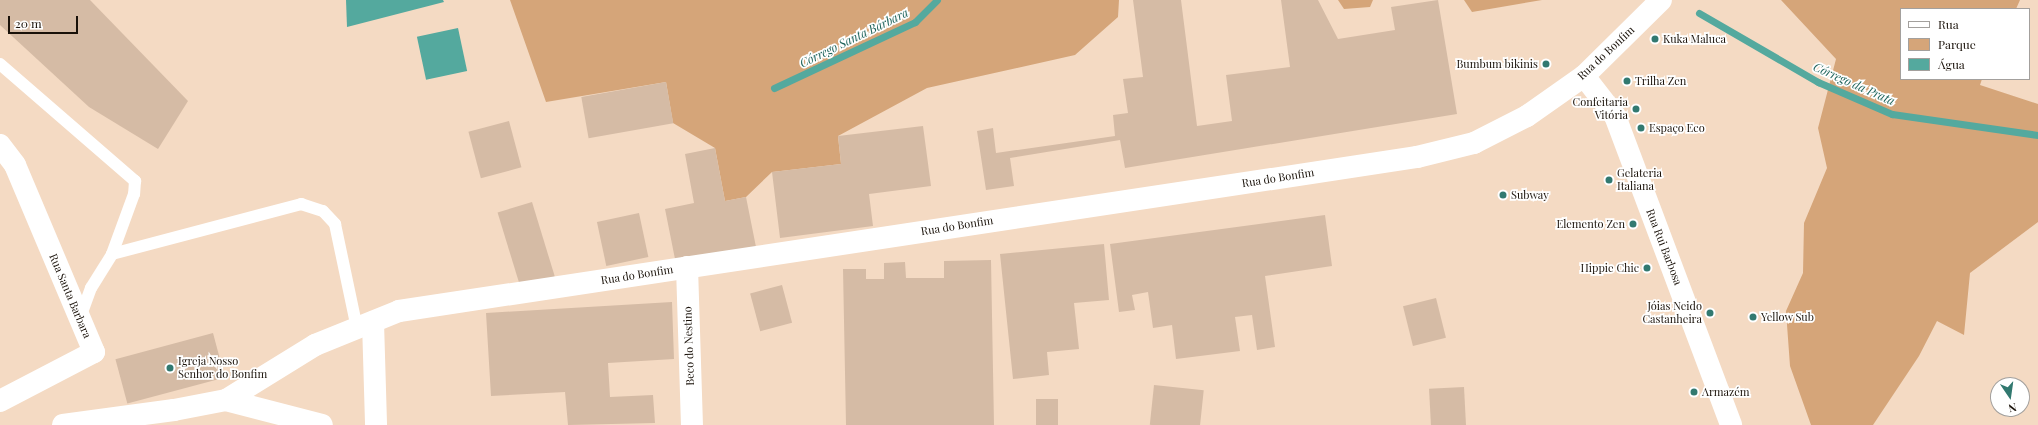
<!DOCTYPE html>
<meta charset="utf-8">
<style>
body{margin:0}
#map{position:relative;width:2038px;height:425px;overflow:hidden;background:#f4dac3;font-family:"Playfair Display",serif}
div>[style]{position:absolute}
.green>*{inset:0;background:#d5a579}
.water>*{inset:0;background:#54a99e;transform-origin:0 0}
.stream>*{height:7px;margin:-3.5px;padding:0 3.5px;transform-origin:3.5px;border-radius:3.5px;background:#54a99e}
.building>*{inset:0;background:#d5bba5;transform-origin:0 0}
.service>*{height:12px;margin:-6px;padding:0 6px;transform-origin:6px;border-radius:6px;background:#fff}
.minor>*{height:22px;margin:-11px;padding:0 11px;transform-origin:11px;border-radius:11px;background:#fff}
.secondary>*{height:22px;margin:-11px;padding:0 11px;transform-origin:11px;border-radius:11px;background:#fff}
.dots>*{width:11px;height:11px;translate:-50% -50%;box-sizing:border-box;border:2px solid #fff;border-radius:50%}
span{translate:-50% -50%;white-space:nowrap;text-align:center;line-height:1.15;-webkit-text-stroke:3.5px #fff;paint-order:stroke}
.poi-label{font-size:11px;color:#191109}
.left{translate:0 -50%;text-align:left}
.right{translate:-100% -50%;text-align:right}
.street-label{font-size:11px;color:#191109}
.water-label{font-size:12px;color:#1e635b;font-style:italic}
.legend{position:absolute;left:1900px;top:8px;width:130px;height:72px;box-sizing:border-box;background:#fff;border:1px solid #a3a09d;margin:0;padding:5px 7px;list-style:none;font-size:12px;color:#191109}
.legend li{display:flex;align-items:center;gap:8px;height:20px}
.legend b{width:20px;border:1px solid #a3a09d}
.north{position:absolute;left:1990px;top:377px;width:40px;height:40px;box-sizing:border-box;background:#fff;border:1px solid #a3a09d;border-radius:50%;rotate:167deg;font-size:11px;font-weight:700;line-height:16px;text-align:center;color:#191109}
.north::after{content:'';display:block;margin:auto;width:14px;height:18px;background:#327970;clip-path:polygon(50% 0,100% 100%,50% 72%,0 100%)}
.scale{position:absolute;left:8px;top:16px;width:70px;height:18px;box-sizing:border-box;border:2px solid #191109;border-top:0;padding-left:5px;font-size:12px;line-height:14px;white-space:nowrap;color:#191109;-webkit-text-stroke:3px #fff;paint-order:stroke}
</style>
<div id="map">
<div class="green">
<div style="clip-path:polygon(510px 0,1119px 0,1118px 17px,1075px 55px,927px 88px,838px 136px,841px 164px,772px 172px,746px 197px,725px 201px,715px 148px,673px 123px,666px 82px,546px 102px)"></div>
<div style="clip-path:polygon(1338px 0,1373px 0,1370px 7px,1344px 9px)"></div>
<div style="clip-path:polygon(1464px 0,1542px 0,1472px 12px)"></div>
<div style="clip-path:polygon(1781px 0,2020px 0,2016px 9px,1901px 9px,1901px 79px,1982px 79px,1980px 85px,2038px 104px,2038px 222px,1970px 273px,1964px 335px,1937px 321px,1919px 356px,1873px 425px,1811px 425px,1790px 366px,1786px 311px,1803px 273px,1804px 223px,1827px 168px,1818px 128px,1836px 59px)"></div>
</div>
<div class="water">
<div style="clip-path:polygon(346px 0,443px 0,444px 2px,347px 27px)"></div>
<div style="left:458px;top:28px;width:44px;height:42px;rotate:78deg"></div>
</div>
<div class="stream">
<div style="left:1699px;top:13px;width:138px;rotate:30.1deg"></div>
<div style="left:1818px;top:82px;width:81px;rotate:23.4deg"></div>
<div style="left:1892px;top:114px;width:148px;rotate:8.2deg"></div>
<div style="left:774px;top:88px;width:156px;rotate:-25.1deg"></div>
<div style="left:915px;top:22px;width:31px;rotate:-45deg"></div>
</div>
<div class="building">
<div style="clip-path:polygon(0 0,90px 0,188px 101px,158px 149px,89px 107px,0 25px)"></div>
<div style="clip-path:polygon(1133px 0,1181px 0,1197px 126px,1232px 121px,1226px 75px,1290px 67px,1281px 0,1318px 0,1338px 39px,1395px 30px,1391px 7px,1438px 0,1457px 114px,1125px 168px,1120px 140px,1010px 158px,1014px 186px,986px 190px,977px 131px,993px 128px,996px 153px,1115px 136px,1113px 115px,1128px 113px,1123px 79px,1143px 77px)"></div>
<div style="left:666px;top:82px;width:42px;height:86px;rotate:80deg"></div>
<div style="left:509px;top:121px;width:48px;height:42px;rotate:75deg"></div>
<div style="clip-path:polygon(923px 126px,931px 186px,869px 194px,873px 226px,780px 238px,772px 172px,841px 164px,838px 136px)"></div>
<div style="clip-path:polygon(715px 148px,725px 201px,746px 197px,756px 247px,676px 264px,665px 209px,694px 203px,685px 154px)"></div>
<div style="left:532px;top:202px;width:78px;height:36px;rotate:73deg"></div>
<div style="left:639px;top:213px;width:45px;height:43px;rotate:78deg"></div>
<div style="clip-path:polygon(1325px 215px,1332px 266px,1265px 276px,1275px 347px,1257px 350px,1252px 315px,1235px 317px,1240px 351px,1176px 359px,1172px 325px,1153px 328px,1148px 292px,1132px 295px,1135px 310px,1119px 312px,1110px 244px)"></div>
<div style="clip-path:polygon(1104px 244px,1109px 300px,1074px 303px,1079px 349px,1047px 352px,1049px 375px,1013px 379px,1000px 254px)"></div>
<div style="clip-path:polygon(991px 260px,994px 425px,846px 425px,843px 269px,866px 269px,866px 279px,884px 279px,884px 263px,905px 262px,906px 278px,944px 278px,944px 261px)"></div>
<div style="left:782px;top:285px;width:39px;height:33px;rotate:75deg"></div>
<div style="left:1436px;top:298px;width:41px;height:34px;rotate:76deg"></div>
<div style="clip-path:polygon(672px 302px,674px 359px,608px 363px,610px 397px,653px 395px,655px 423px,568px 425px,565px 392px,491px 396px,486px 313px)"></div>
<div style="left:213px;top:333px;width:46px;height:101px;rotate:75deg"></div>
<div style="left:1154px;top:385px;width:50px;height:40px;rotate:6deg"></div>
<div style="left:1464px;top:387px;width:38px;height:35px;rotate:87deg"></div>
<div style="left:1036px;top:399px;width:22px;height:26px"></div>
</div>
<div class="service">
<div style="left:0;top:64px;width:179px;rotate:40.9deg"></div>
<div style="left:135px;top:181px;width:13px;rotate:94deg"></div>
<div style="left:134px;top:194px;width:64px;rotate:110.1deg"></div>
<div style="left:80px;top:318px;width:32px;rotate:-70deg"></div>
<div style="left:91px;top:288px;width:40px;rotate:-58deg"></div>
<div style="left:112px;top:254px;width:196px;rotate:-14.8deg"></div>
<div style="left:301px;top:204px;width:23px;rotate:18deg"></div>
<div style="left:323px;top:211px;width:18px;rotate:47deg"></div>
<div style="left:335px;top:224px;width:106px;rotate:78.1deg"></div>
</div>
<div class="minor">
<div style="left:0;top:145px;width:25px;rotate:53deg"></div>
<div style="left:15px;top:165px;width:203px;rotate:67.1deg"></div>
<div style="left:94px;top:352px;width:106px;rotate:152.5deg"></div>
<div style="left:687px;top:267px;width:158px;rotate:88.2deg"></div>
</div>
<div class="secondary">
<div style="left:1584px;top:76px;width:51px;rotate:52.2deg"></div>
<div style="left:1615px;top:116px;width:330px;rotate:69.4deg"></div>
<div style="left:373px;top:322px;width:103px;rotate:88.3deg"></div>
<div style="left:226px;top:400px;width:99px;rotate:14.6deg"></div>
<div style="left:63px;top:425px;width:112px;rotate:-7.7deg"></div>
<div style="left:174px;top:410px;width:53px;rotate:-10.9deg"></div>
<div style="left:226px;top:400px;width:105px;rotate:-31.7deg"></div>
<div style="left:315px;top:345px;width:91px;rotate:-22deg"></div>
<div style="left:399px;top:311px;width:1030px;rotate:-8.6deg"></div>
<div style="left:1417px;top:157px;width:59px;rotate:-13.8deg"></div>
<div style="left:1474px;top:143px;width:59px;rotate:-27deg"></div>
<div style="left:1527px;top:116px;width:70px;rotate:-35.1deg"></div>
<div style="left:1584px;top:76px;width:108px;rotate:-44.6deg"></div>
</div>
<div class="dots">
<div style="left:1655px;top:39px;background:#327970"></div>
<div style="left:1546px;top:64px;background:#327970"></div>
<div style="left:1627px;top:81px;background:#327970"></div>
<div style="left:1636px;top:109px;background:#327970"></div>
<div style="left:1641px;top:128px;background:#327970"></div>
<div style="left:1609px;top:180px;background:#327970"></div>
<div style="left:1503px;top:195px;background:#327970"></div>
<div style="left:1633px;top:224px;background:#327970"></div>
<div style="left:1647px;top:268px;background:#327970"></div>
<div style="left:1710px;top:313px;background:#327970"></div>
<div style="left:1753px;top:317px;background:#327970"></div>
<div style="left:170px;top:368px;background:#327970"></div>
<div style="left:1694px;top:392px;background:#327970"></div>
</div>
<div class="poi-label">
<span class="left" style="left:1663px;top:39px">Kuka Maluca</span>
<span class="right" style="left:1538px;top:64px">Bumbum bikinis</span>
<span class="left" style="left:1635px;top:81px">Trilha Zen</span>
<span class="right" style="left:1628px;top:109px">Confeitaria<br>Vitória</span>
<span class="left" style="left:1649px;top:128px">Espaço Eco</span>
<span class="left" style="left:1617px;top:180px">Gelateria<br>Italiana</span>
<span class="left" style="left:1511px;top:195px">Subway</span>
<span class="right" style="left:1625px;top:224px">Elemento Zen</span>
<span class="right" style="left:1639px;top:268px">Hippie Chic</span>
<span class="right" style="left:1702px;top:313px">Jóias Neido<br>Castanheira</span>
<span class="left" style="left:1761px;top:317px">Yellow Sub</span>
<span class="left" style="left:178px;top:368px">Igreja Nosso<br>Senhor do Bonfim</span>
<span class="left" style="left:1702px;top:392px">Armazém</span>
</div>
<div class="street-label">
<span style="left:1606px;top:53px;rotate:-43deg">Rua do Bonfim</span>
<span style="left:1278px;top:178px;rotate:-9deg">Rua do Bonfim</span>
<span style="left:957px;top:226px;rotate:-9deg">Rua do Bonfim</span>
<span style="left:1664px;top:247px;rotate:69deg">Rua Rui Barbosa</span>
<span style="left:637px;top:275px;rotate:-9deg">Rua do Bonfim</span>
<span style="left:70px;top:296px;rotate:67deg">Rua Santa Barbara</span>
<span style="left:689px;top:346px;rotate:-92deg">Beco do Nestino</span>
</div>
<div class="water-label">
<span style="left:854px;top:38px;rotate:-26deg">Córrego Santa Bárbara</span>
<span style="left:1854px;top:84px;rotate:24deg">Córrego da Prata</span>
</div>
<ul class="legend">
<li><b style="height:5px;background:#fff"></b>Rua</li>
<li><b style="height:11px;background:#d5a579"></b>Parque</li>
<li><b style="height:11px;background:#54a99e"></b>Água</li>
</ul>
<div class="north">N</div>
<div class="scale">20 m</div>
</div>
